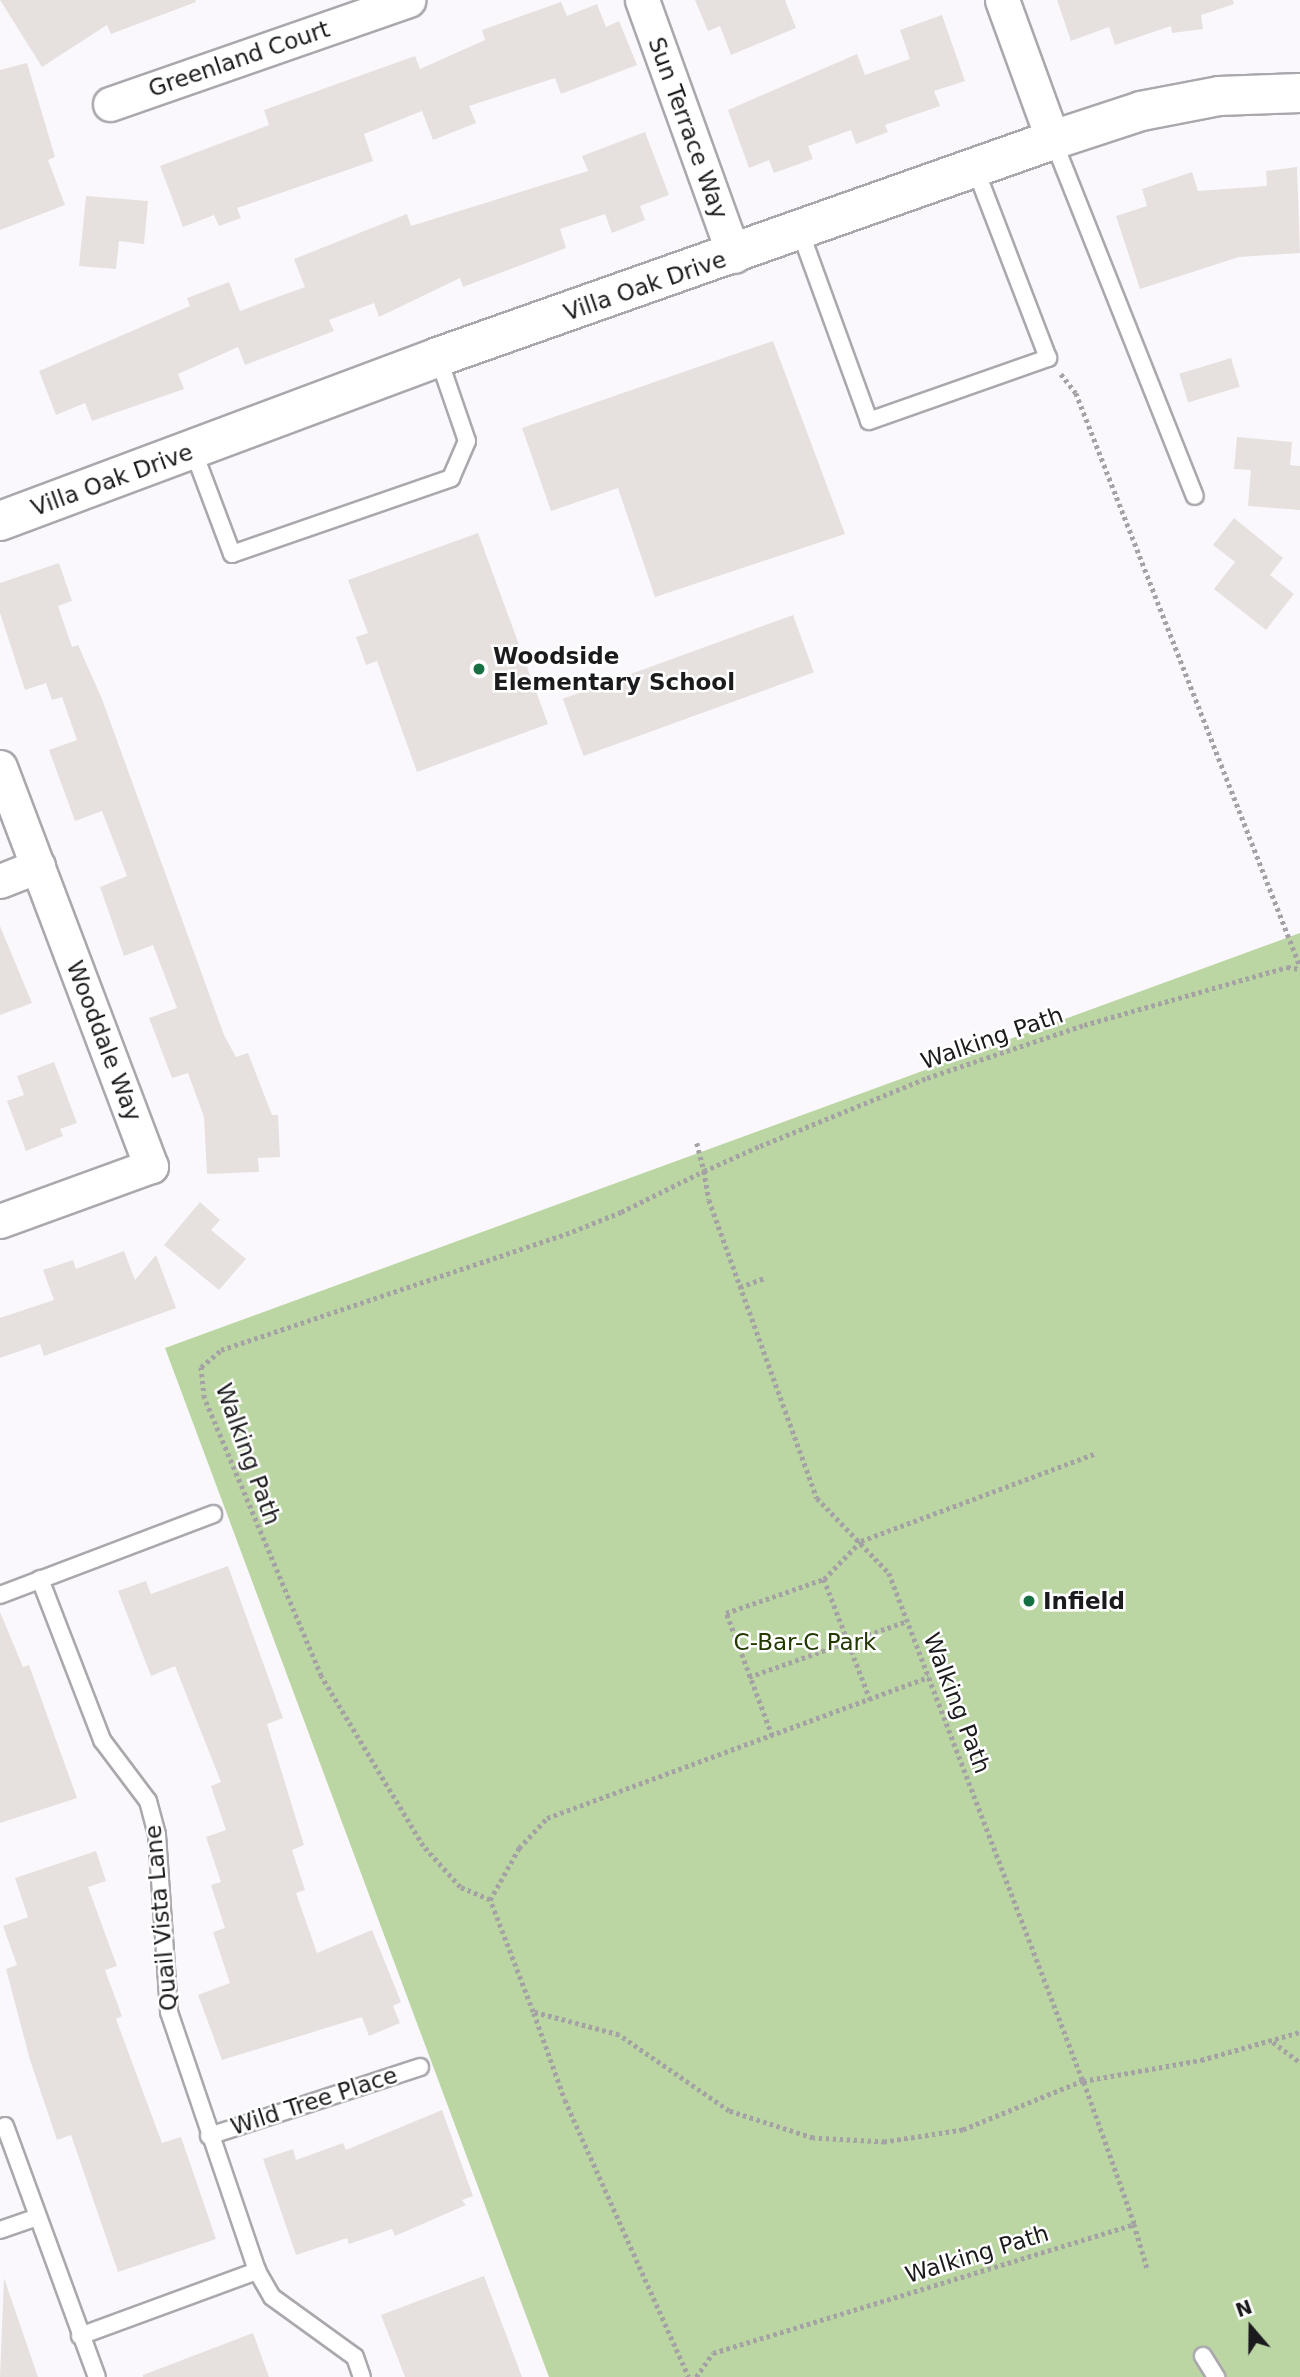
<!DOCTYPE html>
<style>
body{margin:0}
#map{position:relative;width:1300px;height:2377px;overflow:hidden;background:#fbf8fd;font-family:"DejaVu Sans",sans-serif}
div>[style]{position:absolute}
.green>*{inset:0;background:#bbd6a3}
.building>*{inset:0;background:#e6e1de;transform-origin:0 0}
.path>*{height:4.5px;margin-top:-2.25px;transform-origin:0;background:repeating-linear-gradient(90deg,#a4a2a5 0 3.5px,transparent 0 7px)}
.roads{filter:drop-shadow(2px 0 #aba8ad) drop-shadow(-2px 0 #aba8ad) drop-shadow(0 2px #aba8ad) drop-shadow(0 -2px #aba8ad)}
.service>*{height:16px;margin:-8px;padding:0 8px;transform-origin:8px;border-radius:8px;background:#fff}
.minor>*{height:33px;margin:-16.5px;padding:0 16.5px;transform-origin:16.5px;border-radius:16.5px;background:#fff}
.tertiary>*{height:38px;margin:-19px;padding:0 19px;transform-origin:19px;border-radius:19px;background:#fff}
.dots>*{width:19px;height:19px;translate:-50% -50%;box-sizing:border-box;border:4px solid #fff;border-radius:50%}
span{translate:-50% -50%;white-space:nowrap;text-align:center;line-height:1.15;-webkit-text-stroke:5px #fff;paint-order:stroke}
.street-label{font-size:23px;color:#1b1a1c}
.poi-label{font-size:23px;color:#1b1a1c;font-weight:700}
.left{translate:0 -50%;text-align:left}
.park-label{font-size:23px;color:#223901}
.north{position:absolute;left:1216px;top:2293px;width:70px;height:70px;-webkit-text-stroke:5px #fff;paint-order:stroke;rotate:340deg;font-size:19px;font-weight:700;line-height:28px;text-align:center;color:#1b1a1c}
.north::after{content:'';display:block;margin:auto;width:24px;height:32px;background:#1b1a1c;clip-path:polygon(50% 0,100% 100%,50% 72%,0 100%)}
</style>
<div id="map">
<div class="green">
<div style="clip-path:polygon(1300px 933px,1300px 2377px,549px 2377px,165px 1348px)"></div>
</div>
<div class="building">
<div style="clip-path:polygon(0 0,195px 0,196px 2px,111px 34px,107px 25px,42px 67px)"></div>
<div style="clip-path:polygon(695px 0,785px 0,796px 28px,731px 55px,720px 26px,708px 31px)"></div>
<div style="clip-path:polygon(1057px 0,1233px 0,1234px 4px,1201px 15px,1203px 29px,1172px 33px,1171px 26px,1115px 45px,1109px 27px,1071px 41px)"></div>
<div style="clip-path:polygon(561px 2px,567px 16px,597px 4px,606px 27px,619px 21px,637px 65px,561px 94px,555px 78px,469px 106px,476px 123px,433px 140px,422px 111px,364px 134px,373px 161px,237px 208px,241px 218px,219px 226px,214px 215px,183px 227px,160px 166px,269px 125px,264px 110px,415px 56px,420px 69px,485px 40px,482px 30px)"></div>
<div style="clip-path:polygon(942px 15px,965px 81px,934px 91px,940px 106px,885px 125px,888px 132px,856px 144px,851px 130px,808px 146px,813px 159px,774px 173px,769px 160px,749px 168px,728px 110px,857px 54px,865px 75px,910px 59px,900px 30px)"></div>
<div style="clip-path:polygon(27px 63px,55px 157px,48px 160px,65px 205px,0 230px,0 70px)"></div>
<div style="clip-path:polygon(645px 132px,669px 195px,640px 206px,645px 220px,612px 233px,605px 214px,560px 229px,566px 248px,463px 287px,460px 278px,379px 317px,374px 303px,329px 320px,334px 331px,245px 365px,238px 347px,178px 374px,184px 389px,92px 421px,85px 403px,56px 415px,39px 371px,190px 306px,187px 298px,229px 282px,240px 311px,261px 303px,305px 287px,294px 259px,407px 214px,411px 226px,588px 171px,582px 156px)"></div>
<div style="clip-path:polygon(1297px 167px,1300px 253px,1239px 257px,1140px 289px,1116px 216px,1147px 206px,1142px 189px,1192px 172px,1198px 191px,1267px 186px,1266px 171px)"></div>
<div style="clip-path:polygon(86px 196px,148px 201px,144px 244px,119px 241px,116px 269px,79px 266px)"></div>
<div style="clip-path:polygon(773px 341px,845px 534px,655px 597px,618px 488px,551px 511px,522px 428px)"></div>
<div style="left:1231px;top:358px;width:30px;height:54px;rotate:73deg"></div>
<div style="clip-path:polygon(1237px 437px,1292px 442px,1290px 465px,1300px 466px,1300px 510px,1248px 506px,1251px 470px,1234px 469px)"></div>
<div style="clip-path:polygon(1234px 518px,1283px 558px,1270px 575px,1294px 594px,1266px 630px,1214px 589px,1235px 562px,1213px 545px)"></div>
<div style="clip-path:polygon(478px 533px,548px 724px,417px 772px,377px 661px,366px 665px,356px 637px,368px 633px,348px 580px)"></div>
<div style="clip-path:polygon(59px 563px,72px 601px,58px 606px,72px 647px,78px 645px,102px 699px,224px 1035px,236px 1057px,248px 1053px,272px 1115px,278px 1115px,280px 1157px,258px 1158px,259px 1172px,207px 1174px,204px 1117px,188px 1073px,172px 1078px,149px 1018px,177px 1008px,153px 945px,124px 956px,100px 887px,127px 876px,102px 811px,75px 821px,49px 750px,77px 740px,62px 697px,52px 700px,46px 683px,25px 690px,14px 656px,0 613px,0 583px)"></div>
<div style="left:793px;top:615px;width:61px;height:245px;rotate:70deg"></div>
<div style="clip-path:polygon(0 926px,32px 1003px,0 1015px)"></div>
<div style="clip-path:polygon(54px 1062px,77px 1123px,60px 1129px,63px 1136px,26px 1151px,7px 1101px,24px 1095px,17px 1076px)"></div>
<div style="clip-path:polygon(200px 1202px,220px 1220px,211px 1230px,246px 1259px,219px 1290px,164px 1245px)"></div>
<div style="clip-path:polygon(124px 1251px,135px 1280px,156px 1255px,176px 1308px,44px 1356px,40px 1344px,0 1358px,0 1318px,54px 1300px,43px 1270px,73px 1260px,76px 1269px)"></div>
<div style="clip-path:polygon(228px 1566px,283px 1718px,267px 1724px,304px 1845px,292px 1850px,305px 1890px,296px 1893px,317px 1953px,372px 1930px,401px 2002px,393px 2006px,400px 2023px,369px 2036px,362px 2017px,222px 2060px,198px 1995px,230px 1983px,213px 1932px,225px 1928px,211px 1885px,221px 1882px,206px 1837px,226px 1830px,211px 1786px,221px 1782px,175px 1666px,151px 1676px,118px 1591px,146px 1581px,151px 1594px)"></div>
<div style="clip-path:polygon(0 1612px,23px 1667px,29px 1665px,77px 1798px,0 1823px)"></div>
<div style="clip-path:polygon(96px 1851px,106px 1881px,88px 1887px,117px 1966px,105px 1970px,122px 2016px,116px 2019px,162px 2143px,181px 2137px,216px 2239px,118px 2272px,71px 2135px,57px 2140px,30px 2060px,6px 1969px,17px 1965px,3px 1926px,28px 1917px,15px 1878px)"></div>
<div style="clip-path:polygon(442px 2110px,473px 2196px,462px 2200px,466px 2205px,395px 2236px,392px 2229px,349px 2244px,347px 2238px,296px 2255px,263px 2159px,293px 2149px,296px 2160px,343px 2143px,346px 2150px)"></div>
<div style="clip-path:polygon(484px 2276px,522px 2377px,405px 2377px,381px 2315px)"></div>
<div style="clip-path:polygon(4px 2278px,38px 2377px,0 2377px)"></div>
<div style="clip-path:polygon(253px 2333px,269px 2377px,143px 2377px,143px 2375px)"></div>
</div>
<div class="path">
<div style="left:1061px;top:374px;width:24px;rotate:52deg"></div>
<div style="left:1076px;top:393px;width:615px;rotate:68.65deg"></div>
<div style="left:697px;top:1143px;width:29px;rotate:76deg"></div>
<div style="left:704px;top:1171px;width:29px;rotate:80deg"></div>
<div style="left:709px;top:1200px;width:317px;rotate:70.1deg"></div>
<div style="left:817px;top:1498px;width:104px;rotate:46.2deg"></div>
<div style="left:889px;top:1573px;width:544px;rotate:69.1deg"></div>
<div style="left:1083px;top:2081px;width:130px;rotate:157.8deg"></div>
<div style="left:963px;top:2130px;width:79px;rotate:171.3deg"></div>
<div style="left:885px;top:2142px;width:72px;rotate:-176.8deg"></div>
<div style="left:813px;top:2138px;width:88px;rotate:-162.2deg"></div>
<div style="left:729px;top:2111px;width:134px;rotate:-145.4deg"></div>
<div style="left:619px;top:2035px;width:89px;rotate:-165deg"></div>
<div style="left:533px;top:2012px;width:120px;rotate:-111deg"></div>
<div style="left:490px;top:1900px;width:33px;rotate:-157deg"></div>
<div style="left:460px;top:1887px;width:55px;rotate:-132.1deg"></div>
<div style="left:423px;top:1846px;width:198px;rotate:-121deg"></div>
<div style="left:321px;top:1676px;width:302px;rotate:-112.8deg"></div>
<div style="left:204px;top:1398px;width:31px;rotate:-96deg"></div>
<div style="left:201px;top:1367px;width:26px;rotate:-40deg"></div>
<div style="left:221px;top:1350px;width:364px;rotate:-18.6deg"></div>
<div style="left:566px;top:1234px;width:59px;rotate:-21.8deg"></div>
<div style="left:621px;top:1212px;width:93px;rotate:-26.3deg"></div>
<div style="left:704px;top:1171px;width:61px;rotate:-24.1deg"></div>
<div style="left:760px;top:1146px;width:180px;rotate:-22.2deg"></div>
<div style="left:927px;top:1078px;width:166px;rotate:-18.7deg"></div>
<div style="left:1084px;top:1025px;width:211px;rotate:-15.9deg"></div>
<div style="left:1287px;top:967px;width:13px;rotate:9deg"></div>
<div style="left:740px;top:1287px;width:27px;rotate:-20deg"></div>
<div style="left:824px;top:1579px;width:129px;rotate:69deg"></div>
<div style="left:749px;top:1677px;width:168px;rotate:-19.5deg"></div>
<div style="left:772px;top:1736px;width:131px;rotate:-110.5deg"></div>
<div style="left:726px;top:1613px;width:104px;rotate:-19.1deg"></div>
<div style="left:824px;top:1579px;width:53px;rotate:-45.8deg"></div>
<div style="left:861px;top:1541px;width:251px;rotate:-20.5deg"></div>
<div style="left:490px;top:1900px;width:60px;rotate:-60.9deg"></div>
<div style="left:519px;top:1848px;width:41px;rotate:-47deg"></div>
<div style="left:547px;top:1818px;width:407px;rotate:-20.3deg"></div>
<div style="left:534px;top:2013px;width:92px;rotate:70.4deg"></div>
<div style="left:565px;top:2100px;width:303px;rotate:65.9deg"></div>
<div style="left:1273px;top:2042px;width:34px;rotate:37deg"></div>
<div style="left:1134px;top:2224px;width:49px;rotate:73.4deg"></div>
<div style="left:696px;top:2377px;width:29px;rotate:-55deg"></div>
<div style="left:713px;top:2353px;width:440px;rotate:-17deg"></div>
<div style="left:1134px;top:2224px;width:152px;rotate:-109.6deg"></div>
<div style="left:1083px;top:2081px;width:120px;rotate:-10.1deg"></div>
<div style="left:1201px;top:2060px;width:103px;rotate:-15.8deg"></div>
</div>
<div class="roads">
<div class="service">
<div style="left:1053px;top:140px;width:383px;rotate:68.3deg"></div>
<div style="left:800px;top:231px;width:202px;rotate:70deg"></div>
<div style="left:869px;top:421px;width:190px;rotate:-19.4deg"></div>
<div style="left:1048px;top:358px;width:204px;rotate:-111deg"></div>
<div style="left:193px;top:450px;width:111px;rotate:69.4deg"></div>
<div style="left:232px;top:554px;width:232px;rotate:-19.1deg"></div>
<div style="left:451px;top:478px;width:40px;rotate:-66.6deg"></div>
<div style="left:467px;top:441px;width:89px;rotate:-109deg"></div>
<div style="left:40px;top:1579px;width:173px;rotate:68.9deg"></div>
<div style="left:102px;top:1740px;width:76px;rotate:53deg"></div>
<div style="left:148px;top:1801px;width:35px;rotate:75deg"></div>
<div style="left:157px;top:1835px;width:177px;rotate:86.1deg"></div>
<div style="left:169px;top:2012px;width:274px;rotate:71.2deg"></div>
<div style="left:257px;top:2271px;width:30px;rotate:60deg"></div>
<div style="left:272px;top:2297px;width:102px;rotate:35.9deg"></div>
<div style="left:355px;top:2357px;width:21px;rotate:71deg"></div>
<div style="left:0;top:1595px;width:228px;rotate:-20.8deg"></div>
<div style="left:5px;top:2126px;width:267px;rotate:69.9deg"></div>
<div style="left:209px;top:2136px;width:222px;rotate:-18.1deg"></div>
<div style="left:0;top:2230px;width:39px;rotate:-19deg"></div>
<div style="left:80px;top:2336px;width:189px;rotate:-20.2deg"></div>
<div style="left:1203px;top:2356px;width:25px;rotate:58deg"></div>
</div>
<div class="minor">
<div style="left:642px;top:0;width:272px;rotate:70.2deg"></div>
<div style="left:1002px;top:0;width:149px;rotate:70deg"></div>
<div style="left:110px;top:104px;width:316px;rotate:-19.2deg"></div>
<div style="left:0;top:767px;width:427px;rotate:69.3deg"></div>
<div style="left:151px;top:1166px;width:161px;rotate:160deg"></div>
<div style="left:0;top:881px;width:41px;rotate:-21.5deg"></div>
</div>
<div class="tertiary">
<div style="left:0;top:521px;width:468px;rotate:-20.5deg"></div>
<div style="left:438px;top:357px;width:652px;rotate:-19.44deg"></div>
<div style="left:1053px;top:140px;width:93px;rotate:-18.2deg"></div>
<div style="left:1141px;top:111px;width:79px;rotate:-10.9deg"></div>
<div style="left:1219px;top:96px;width:81px;rotate:-2.1deg"></div>
</div>
</div>
<div class="dots">
<div style="left:479px;top:669px;background:#177043"></div>
<div style="left:1029px;top:1601px;background:#177043"></div>
</div>
<div class="street-label">
<span style="left:239px;top:59px;rotate:-19deg">Greenland Court</span>
<span style="left:688px;top:128px;rotate:70deg">Sun Terrace Way</span>
<span style="left:645px;top:286px;rotate:-19deg">Villa Oak Drive</span>
<span style="left:112px;top:480px;rotate:-20deg">Villa Oak Drive</span>
<span style="left:992px;top:1038px;rotate:-19deg">Walking Path</span>
<span style="left:104px;top:1041px;rotate:69deg">Wooddale Way</span>
<span style="left:248px;top:1454px;rotate:70deg">Walking Path</span>
<span style="left:957px;top:1703px;rotate:69deg">Walking Path</span>
<span style="left:161px;top:1918px;rotate:-95deg">Quail Vista Lane</span>
<span style="left:314px;top:2101px;rotate:-18deg">Wild Tree Place</span>
<span style="left:977px;top:2254px;rotate:-17deg">Walking Path</span>
</div>
<div class="poi-label">
<span class="left" style="left:493px;top:669px">Woodside<br>Elementary School</span>
<span class="left" style="left:1043px;top:1601px">Infield</span>
</div>
<div class="park-label">
<span style="left:805px;top:1642px">C-Bar-C Park</span>
</div>
<div class="north">N</div>
</div>
